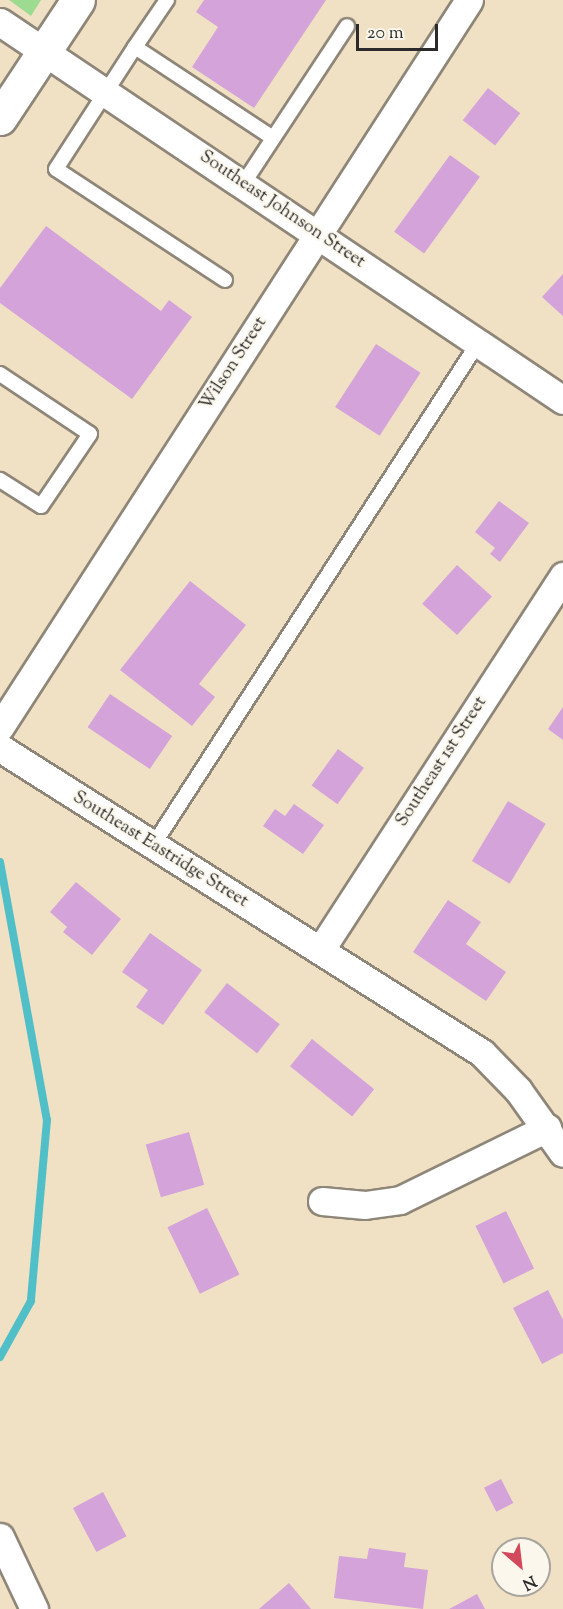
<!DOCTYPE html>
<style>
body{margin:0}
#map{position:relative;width:563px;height:1609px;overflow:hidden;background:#f1e1c4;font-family:"Sorts Mill Goudy",serif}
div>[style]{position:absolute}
.green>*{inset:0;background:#9ddb91}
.stream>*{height:8px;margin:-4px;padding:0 4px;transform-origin:4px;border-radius:4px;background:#51bfc8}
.building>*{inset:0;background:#d3a3da;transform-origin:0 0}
.roads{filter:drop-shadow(2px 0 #8e8678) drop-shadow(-2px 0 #8e8678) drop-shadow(0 2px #8e8678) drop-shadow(0 -2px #8e8678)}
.service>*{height:14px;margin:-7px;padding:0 7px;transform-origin:7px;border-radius:7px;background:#fff}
.minor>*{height:27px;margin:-13.5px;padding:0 13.5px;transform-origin:13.5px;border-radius:13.5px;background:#fff}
.tertiary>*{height:33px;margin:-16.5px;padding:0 16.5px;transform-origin:16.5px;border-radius:16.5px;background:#fff}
span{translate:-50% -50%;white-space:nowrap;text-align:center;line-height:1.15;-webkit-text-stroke:4.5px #fbf7ec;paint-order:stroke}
.street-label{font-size:18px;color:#2b2b2b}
.north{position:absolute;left:491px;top:1537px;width:60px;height:60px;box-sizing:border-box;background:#fbf7ec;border:2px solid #a8a59f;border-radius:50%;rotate:152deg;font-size:16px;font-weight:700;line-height:24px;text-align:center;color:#2b2b2b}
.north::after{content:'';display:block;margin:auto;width:21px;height:27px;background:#d1495b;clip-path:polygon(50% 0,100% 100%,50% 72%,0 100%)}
.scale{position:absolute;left:356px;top:24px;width:82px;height:27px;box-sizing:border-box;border:3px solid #2b2b2b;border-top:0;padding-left:8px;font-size:18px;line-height:21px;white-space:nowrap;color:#2b2b2b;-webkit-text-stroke:4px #fbf7ec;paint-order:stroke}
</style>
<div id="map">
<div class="green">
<div style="clip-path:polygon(9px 0,41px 0,31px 16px)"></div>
</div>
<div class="stream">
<div style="left:0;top:862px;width:262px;rotate:79.7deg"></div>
<div style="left:47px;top:1120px;width:182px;rotate:95.1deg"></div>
<div style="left:31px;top:1301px;width:64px;rotate:119deg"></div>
</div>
<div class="building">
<div style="clip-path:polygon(204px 0,326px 0,254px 108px,192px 67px,218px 27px,196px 12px)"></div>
<div style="left:488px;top:88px;width:41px;height:41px;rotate:38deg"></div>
<div style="left:450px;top:155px;width:37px;height:95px;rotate:36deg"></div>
<div style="clip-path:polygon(46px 226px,161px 311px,169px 300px,192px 317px,132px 399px,0 303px,0 288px)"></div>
<div style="clip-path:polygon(563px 274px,563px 316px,542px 297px)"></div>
<div style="left:376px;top:344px;width:53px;height:75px;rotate:33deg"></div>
<div style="clip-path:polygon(499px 501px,529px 523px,500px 562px,490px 554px,495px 548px,475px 532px)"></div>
<div style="left:457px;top:565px;width:47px;height:52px;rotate:42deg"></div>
<div style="clip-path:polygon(190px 581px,246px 625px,199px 684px,215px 697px,192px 726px,120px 670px)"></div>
<div style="left:110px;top:694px;width:75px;height:40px;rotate:34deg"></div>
<div style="clip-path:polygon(563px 707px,563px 740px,548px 729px)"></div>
<div style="left:338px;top:749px;width:32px;height:45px;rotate:36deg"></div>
<div style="left:508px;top:801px;width:44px;height:70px;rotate:31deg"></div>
<div style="clip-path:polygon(294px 804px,324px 825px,303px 854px,263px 826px,275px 809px,285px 816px)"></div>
<div style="clip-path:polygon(76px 882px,121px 919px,92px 955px,63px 932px,67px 927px,50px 912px)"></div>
<div style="clip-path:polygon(448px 900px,481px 922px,466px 944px,506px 972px,486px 1001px,413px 952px)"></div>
<div style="clip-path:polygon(150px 933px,202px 970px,163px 1025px,136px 1007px,148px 990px,122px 972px)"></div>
<div style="left:227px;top:983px;width:67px;height:37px;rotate:38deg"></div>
<div style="left:312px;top:1039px;width:80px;height:35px;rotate:39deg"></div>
<div style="left:189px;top:1132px;width:55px;height:45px;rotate:74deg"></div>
<div style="left:207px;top:1208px;width:74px;height:44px;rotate:64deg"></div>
<div style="left:506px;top:1211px;width:64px;height:34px;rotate:64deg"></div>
<div style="clip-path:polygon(548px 1290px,563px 1320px,563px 1353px,542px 1364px,513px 1308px)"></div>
<div style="left:501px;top:1479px;width:27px;height:19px;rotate:63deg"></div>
<div style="left:103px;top:1492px;width:50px;height:34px;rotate:62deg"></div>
<div style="clip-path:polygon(369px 1548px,406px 1553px,404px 1567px,428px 1570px,423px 1609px,334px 1598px,339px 1556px,367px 1559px)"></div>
<div style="clip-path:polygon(289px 1583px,311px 1609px,259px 1609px)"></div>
<div style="clip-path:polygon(477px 1594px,485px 1609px,449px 1609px)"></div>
</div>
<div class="roads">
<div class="service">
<div style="left:135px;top:47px;width:57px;rotate:-55.8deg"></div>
<div style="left:243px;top:184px;width:189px;rotate:-56.6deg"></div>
<div style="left:225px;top:280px;width:202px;rotate:-146.7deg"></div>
<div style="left:56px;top:169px;width:145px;rotate:-57.1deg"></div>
<div style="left:135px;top:47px;width:165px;rotate:33.4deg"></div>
<div style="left:0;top:374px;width:108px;rotate:33.7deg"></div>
<div style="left:90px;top:434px;width:87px;rotate:124.2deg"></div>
<div style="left:41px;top:506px;width:49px;rotate:-147.6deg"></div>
<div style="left:152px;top:847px;width:600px;rotate:-57.1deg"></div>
</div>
<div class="minor">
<div style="left:0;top:22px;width:678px;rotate:33.88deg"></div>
<div style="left:0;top:727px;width:865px;rotate:-57.17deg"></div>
<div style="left:0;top:748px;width:570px;rotate:32.32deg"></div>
<div style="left:482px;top:1053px;width:52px;rotate:45.8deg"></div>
<div style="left:518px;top:1090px;width:77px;rotate:54.5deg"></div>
<div style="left:321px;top:949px;width:445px;rotate:-57deg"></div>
<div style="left:322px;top:1201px;width:43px;rotate:5.3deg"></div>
<div style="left:365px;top:1205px;width:35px;rotate:-8deg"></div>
<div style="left:400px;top:1200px;width:164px;rotate:-26.1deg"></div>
<div style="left:0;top:1537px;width:80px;rotate:64.7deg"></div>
</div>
<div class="tertiary">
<div style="left:0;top:118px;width:141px;rotate:-56.5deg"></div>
</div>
</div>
<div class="street-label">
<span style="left:282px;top:210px;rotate:34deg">Southeast Johnson Street</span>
<span style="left:234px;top:364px;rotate:-57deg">Wilson Street</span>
<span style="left:442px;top:762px;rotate:-57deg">Southeast 1st Street</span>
<span style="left:160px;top:850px;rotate:32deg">Southeast Eastridge Street</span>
</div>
<div class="north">N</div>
<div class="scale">20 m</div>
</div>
